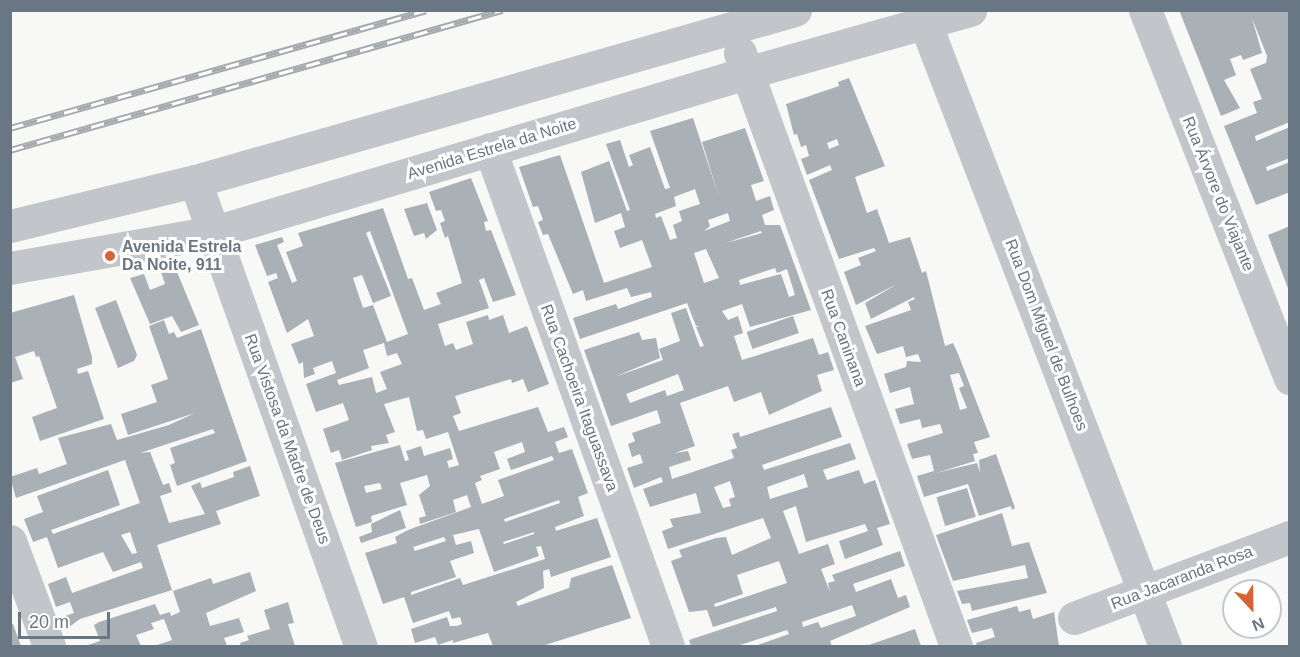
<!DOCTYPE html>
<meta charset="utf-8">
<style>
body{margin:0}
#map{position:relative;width:1300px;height:657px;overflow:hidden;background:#f8f8f6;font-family:Arial,sans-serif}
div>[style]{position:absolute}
.building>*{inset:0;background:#a9b0b6;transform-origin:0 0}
.minor>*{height:33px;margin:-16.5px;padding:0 16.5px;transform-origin:16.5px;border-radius:16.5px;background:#c2c5c9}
.rail>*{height:7px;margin-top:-3.5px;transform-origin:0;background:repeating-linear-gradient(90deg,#fff 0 14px,#a5aaaf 0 28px);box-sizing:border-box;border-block:2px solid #a5aaaf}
.dots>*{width:16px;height:16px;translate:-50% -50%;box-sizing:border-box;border:3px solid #fff;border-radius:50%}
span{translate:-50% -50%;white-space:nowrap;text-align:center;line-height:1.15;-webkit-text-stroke:6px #fff;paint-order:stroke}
.street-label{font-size:16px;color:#697784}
.poi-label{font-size:16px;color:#697784;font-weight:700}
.left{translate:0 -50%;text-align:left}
.frame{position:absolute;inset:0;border:12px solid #697784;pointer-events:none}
.north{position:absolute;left:1222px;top:579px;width:60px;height:60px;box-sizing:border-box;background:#fff;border:2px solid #c3c9ce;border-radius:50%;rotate:158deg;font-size:16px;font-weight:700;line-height:24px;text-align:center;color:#697784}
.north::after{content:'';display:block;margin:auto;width:21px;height:27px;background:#d76436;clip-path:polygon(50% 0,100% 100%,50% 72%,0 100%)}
.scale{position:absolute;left:18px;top:612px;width:92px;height:27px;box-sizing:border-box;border:3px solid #697784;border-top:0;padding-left:8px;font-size:18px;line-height:21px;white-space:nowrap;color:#697784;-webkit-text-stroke:4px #fff;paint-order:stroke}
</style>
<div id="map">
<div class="building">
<div style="clip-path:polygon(1179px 10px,1290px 10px,1290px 122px,1255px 136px,1256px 141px,1290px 127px,1290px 158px,1266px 167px,1267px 171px,1290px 162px,1290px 192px,1256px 205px,1224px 126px,1257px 113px,1253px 102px,1262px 99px,1250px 69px,1266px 63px,1267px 56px,1252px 18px,1262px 53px,1243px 60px,1241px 55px,1230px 59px,1236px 75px,1224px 80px,1240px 108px,1221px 116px)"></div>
<div style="clip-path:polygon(evenodd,849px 78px,885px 166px,855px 177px,867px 213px,877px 209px,889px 243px,910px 237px,922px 273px,926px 271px,945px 346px,953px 343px,958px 354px,990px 437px,974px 442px,978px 453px,973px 454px,975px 461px,936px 473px,977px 463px,980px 473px,979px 460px,996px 454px,1015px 508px,1012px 510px,1011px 506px,979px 516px,968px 484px,924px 497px,917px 476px,934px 471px,930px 455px,912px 459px,907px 444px,943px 433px,940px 424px,922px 428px,920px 419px,900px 424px,895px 409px,914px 404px,910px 387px,890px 393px,884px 374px,906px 367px,907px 361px,921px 362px,918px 354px,906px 357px,903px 346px,877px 354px,865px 326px,911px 310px,908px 302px,915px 299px,914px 297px,871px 319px,865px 303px,897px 284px,856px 305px,844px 272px,861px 265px,858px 258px,876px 251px,874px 248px,839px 259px,809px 180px,832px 170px,830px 165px,807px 175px,801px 159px,809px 156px,806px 145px,801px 147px,797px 134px,794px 135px,786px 104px,839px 86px,838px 82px,849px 78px,837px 139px,839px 145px,829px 149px,827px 143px,837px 139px,849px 78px,959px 373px,964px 386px,959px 388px,967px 408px,960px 410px,950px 375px,959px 373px)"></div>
<div style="clip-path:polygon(evenodd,693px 118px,719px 197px,702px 142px,745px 128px,764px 181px,751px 185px,756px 201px,770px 196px,774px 210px,762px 215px,765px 225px,780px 225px,811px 310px,750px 327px,742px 304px,722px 311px,728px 320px,738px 316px,743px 333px,734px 336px,742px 360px,813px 338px,819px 355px,828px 352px,834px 370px,817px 375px,822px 391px,769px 415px,761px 392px,734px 402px,728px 386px,680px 403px,695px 446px,675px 453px,688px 451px,691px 460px,669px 467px,672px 479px,734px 458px,731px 450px,737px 448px,732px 434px,739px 432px,740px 437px,831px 407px,842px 437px,762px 465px,764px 470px,850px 443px,856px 459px,823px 470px,827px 480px,859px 470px,864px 484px,875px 480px,890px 524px,877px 528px,883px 545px,845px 559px,839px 541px,868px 531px,865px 524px,806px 542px,796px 506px,783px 511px,799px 554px,828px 544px,835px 564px,821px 569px,830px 592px,828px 583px,835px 581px,832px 575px,900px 551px,905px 566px,853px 584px,856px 592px,891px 579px,898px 598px,906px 595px,910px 607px,830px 641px,832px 646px,755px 646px,789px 634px,787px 630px,737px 646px,691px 646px,689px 640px,777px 611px,776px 607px,713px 627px,707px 610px,689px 612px,671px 561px,682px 557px,679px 550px,716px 538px,726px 537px,732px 555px,771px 538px,763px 518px,668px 549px,662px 531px,673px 527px,670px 519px,701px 513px,696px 493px,650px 507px,643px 489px,663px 482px,661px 477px,634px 488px,627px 468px,643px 463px,640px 454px,632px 457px,628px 444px,635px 441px,632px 433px,661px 423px,657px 410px,611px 426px,584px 350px,639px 332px,642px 340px,656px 338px,660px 358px,614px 377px,663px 360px,659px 349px,680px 341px,671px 313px,686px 308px,700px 347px,704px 346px,696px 327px,700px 326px,696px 326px,687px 303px,580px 339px,573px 318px,616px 304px,618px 309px,652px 297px,651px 292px,631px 297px,627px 288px,586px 301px,583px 290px,573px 294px,548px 234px,543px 235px,538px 222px,543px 220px,538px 206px,533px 207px,519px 167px,560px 155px,604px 283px,652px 267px,642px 240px,620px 248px,614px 231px,625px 227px,621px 213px,595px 223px,581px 172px,609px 161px,627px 211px,630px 210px,606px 144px,620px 140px,629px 167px,633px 165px,629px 155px,650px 147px,665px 189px,670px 188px,650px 131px,693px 118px,695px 189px,700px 204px,679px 211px,682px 221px,673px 225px,677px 238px,670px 240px,661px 216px,656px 218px,655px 214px,676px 206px,674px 197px,695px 189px,693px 118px,728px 213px,730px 221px,704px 231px,710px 226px,708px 220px,728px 213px,693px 118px,761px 231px,762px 233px,726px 243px,737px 239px,761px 231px,693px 118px,706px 249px,719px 278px,704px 283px,694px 253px,706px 249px,693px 118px,775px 268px,777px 273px,787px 269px,795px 295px,789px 297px,781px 274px,740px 285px,739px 280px,775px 268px,693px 118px,678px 374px,684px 390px,667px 396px,665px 390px,630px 403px,626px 394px,678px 374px,693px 118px,804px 474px,808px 487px,770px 499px,767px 487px,804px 474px,693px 118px,730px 481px,735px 497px,729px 499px,731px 506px,723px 508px,714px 487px,730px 481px,693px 118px,779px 561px,787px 583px,715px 607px,714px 604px,743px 594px,737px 575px,779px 561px,693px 118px,852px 605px,856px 616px,821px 628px,818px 622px,803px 627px,802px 622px,852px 605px)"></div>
<div style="clip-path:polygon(evenodd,471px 178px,488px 221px,484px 222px,486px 231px,491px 230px,516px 295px,493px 302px,484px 278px,479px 280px,489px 308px,438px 324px,445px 346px,453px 343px,456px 350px,473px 344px,466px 322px,488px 315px,489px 320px,503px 315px,509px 333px,527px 326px,549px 384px,528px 392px,523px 379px,512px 383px,511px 379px,455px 396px,461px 413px,453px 416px,459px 431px,538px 407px,548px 432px,564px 427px,568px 437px,555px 442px,559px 453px,572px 449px,588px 493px,578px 497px,584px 516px,555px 527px,556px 531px,597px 518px,611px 557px,551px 577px,549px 569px,543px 571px,544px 588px,516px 602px,518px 606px,569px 588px,571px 578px,612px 565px,631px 618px,542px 646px,493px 646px,488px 633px,453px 643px,453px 640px,438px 645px,435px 637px,415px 643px,411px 629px,447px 617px,450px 626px,457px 626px,462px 624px,460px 617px,452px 619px,449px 611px,413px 623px,404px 597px,383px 604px,365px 553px,397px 543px,395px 537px,408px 530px,471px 507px,467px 495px,453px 500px,456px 512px,420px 524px,419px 518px,426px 516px,419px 495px,430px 486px,427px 475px,400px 483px,407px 505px,371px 516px,372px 522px,356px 527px,335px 463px,400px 445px,405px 461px,409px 460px,406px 451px,421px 446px,424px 456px,450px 448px,453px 459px,447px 461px,449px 468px,459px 465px,448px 432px,426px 439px,423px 430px,417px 431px,409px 397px,384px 404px,395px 432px,386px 435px,389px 443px,371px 446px,372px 450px,342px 460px,339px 450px,331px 453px,323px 429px,349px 420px,343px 403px,316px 412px,306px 384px,336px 373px,332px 361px,313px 368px,315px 374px,304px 378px,303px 362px,299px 364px,291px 344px,314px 336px,308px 319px,287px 333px,268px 282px,278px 278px,276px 273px,267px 276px,255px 245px,282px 237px,284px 242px,277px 245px,292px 283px,297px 281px,286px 252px,303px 246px,298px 233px,383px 208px,408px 279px,412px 278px,424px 310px,441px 304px,436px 293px,462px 283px,448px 236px,445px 238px,440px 223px,445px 221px,441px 210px,436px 211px,429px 192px,471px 178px,370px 231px,408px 334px,387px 342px,373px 305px,363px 308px,353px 278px,362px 275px,373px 303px,391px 296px,366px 233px,370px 231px,471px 178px,384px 343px,387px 356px,397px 353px,402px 364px,380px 372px,387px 389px,376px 393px,372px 377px,339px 385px,337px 380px,369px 368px,363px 350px,384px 343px,471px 178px,522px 442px,525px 452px,507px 459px,511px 470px,552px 456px,554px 460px,498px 480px,504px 496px,482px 504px,475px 483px,482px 480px,480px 476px,500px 469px,494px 452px,522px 442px,471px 178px,380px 483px,382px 489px,366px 493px,364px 486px,380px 483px,471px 178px,559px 500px,560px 503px,505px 522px,504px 519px,559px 500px,471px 178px,479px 529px,494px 572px,539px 556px,536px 547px,541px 546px,545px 559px,463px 585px,460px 578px,411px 595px,411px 592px,456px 577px,450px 561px,474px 553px,471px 541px,456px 545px,453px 535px,479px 529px,471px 178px,534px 532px,534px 534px,504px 544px,503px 542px,534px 532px,471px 178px,444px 537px,446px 541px,415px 551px,413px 547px,444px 537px)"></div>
<div style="clip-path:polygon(427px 203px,437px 230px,426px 239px,424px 233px,414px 236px,404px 209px)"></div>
<div style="clip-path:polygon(1290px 226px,1290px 291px,1289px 291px,1268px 235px)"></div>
<div style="clip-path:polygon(169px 267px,177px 272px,199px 325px,181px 332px,172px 316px,150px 324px,130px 278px,144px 274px,150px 290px,165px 284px,160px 269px)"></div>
<div style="clip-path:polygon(74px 295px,92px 357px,92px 364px,77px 369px,78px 374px,88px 371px,104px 419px,40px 441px,32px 417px,57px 408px,39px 356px,36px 357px,34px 351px,15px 357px,23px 379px,10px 383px,10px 313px)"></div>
<div style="clip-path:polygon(116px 300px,137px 355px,134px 361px,118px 368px,95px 308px)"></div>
<div style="left:793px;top:316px;width:18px;height:49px;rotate:71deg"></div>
<div style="clip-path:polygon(evenodd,164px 320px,169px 334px,174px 332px,177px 338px,201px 329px,247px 461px,177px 486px,170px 465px,175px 463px,170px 448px,215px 433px,213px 429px,140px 453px,150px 452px,163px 485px,169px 483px,172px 492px,160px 496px,169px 523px,205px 514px,191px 486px,200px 482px,202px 488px,234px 477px,233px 472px,250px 466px,260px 496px,216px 511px,221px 524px,157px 545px,172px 590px,80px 619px,69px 627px,65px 616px,74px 613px,70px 602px,56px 607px,48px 584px,66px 577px,72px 593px,143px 568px,141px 562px,113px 572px,103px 552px,58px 568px,47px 537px,33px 542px,24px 519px,43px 512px,37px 496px,108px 470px,120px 505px,51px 530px,53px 534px,140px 503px,125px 460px,16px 498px,10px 477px,37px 468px,39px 474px,67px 464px,58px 438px,111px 424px,117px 440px,169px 425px,195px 413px,128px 435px,121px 414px,157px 402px,151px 385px,168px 379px,149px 326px,164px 320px,130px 532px,137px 553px,132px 554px,121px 535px,130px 532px)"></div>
<div style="left:967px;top:488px;width:30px;height:32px;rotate:73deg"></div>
<div style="clip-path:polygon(400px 510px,406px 528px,361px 543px,359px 537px,372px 532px,371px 524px)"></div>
<div style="clip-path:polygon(1002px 513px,1012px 546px,1029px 542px,1047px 593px,972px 611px,970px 603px,962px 604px,957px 591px,1028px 578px,1025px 565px,953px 581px,936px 535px)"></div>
<div style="clip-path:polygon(250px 572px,256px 591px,206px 613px,210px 626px,239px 618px,244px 632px,224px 638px,227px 646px,154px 646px,172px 640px,164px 619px,151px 623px,154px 629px,136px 635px,141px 646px,85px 646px,100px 641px,94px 625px,99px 622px,155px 604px,160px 615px,170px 612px,171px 616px,180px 612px,173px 591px,211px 578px,213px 584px)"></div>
<div style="clip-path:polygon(288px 602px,294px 623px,288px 624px,295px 646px,241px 646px,240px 643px,249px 640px,247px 636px,270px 629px,264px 610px)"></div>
<div style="clip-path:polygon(1017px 606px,1019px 612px,1030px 609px,1033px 619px,1054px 612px,1059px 646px,977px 646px,976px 643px,995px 637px,992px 628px,972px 633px,967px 620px)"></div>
<div style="clip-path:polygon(10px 624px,13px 624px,21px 646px,10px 646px)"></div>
<div style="clip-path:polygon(915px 629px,921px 646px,866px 646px)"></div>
</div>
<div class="minor">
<div style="left:1145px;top:10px;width:396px;rotate:68.5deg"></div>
<div style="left:925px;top:23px;width:668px;rotate:68.93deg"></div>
<div style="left:740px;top:53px;width:631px;rotate:69.99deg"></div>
<div style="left:490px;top:149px;width:528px;rotate:70.3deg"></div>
<div style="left:195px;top:181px;width:494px;rotate:70.4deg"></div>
<div style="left:10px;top:226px;width:190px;rotate:-13.7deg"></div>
<div style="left:195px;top:181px;width:624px;rotate:-15.91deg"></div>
<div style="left:10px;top:268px;width:207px;rotate:-10deg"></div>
<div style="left:214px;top:232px;width:555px;rotate:-16.64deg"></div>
<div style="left:746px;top:73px;width:233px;rotate:-15.7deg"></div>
<div style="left:10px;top:541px;width:112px;rotate:69.6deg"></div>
<div style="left:1074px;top:618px;width:231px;rotate:-20.6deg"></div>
</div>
<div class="rail">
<div style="left:10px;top:128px;width:432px;rotate:-15.8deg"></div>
<div style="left:10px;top:150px;width:512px;rotate:-15.88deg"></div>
</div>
<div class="dots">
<div style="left:110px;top:256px;background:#d76436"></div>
</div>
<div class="street-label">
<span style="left:492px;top:149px;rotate:-17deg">Avenida Estrela da Noite</span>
<span style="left:1218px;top:194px;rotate:68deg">Rua Árvore do Viajante</span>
<span style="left:1046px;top:335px;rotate:69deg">Rua Dom Miguel de Bulhoes</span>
<span style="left:843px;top:338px;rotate:70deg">Rua Caninana</span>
<span style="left:579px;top:398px;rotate:70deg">Rua Cachoeira Itaguassava</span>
<span style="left:287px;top:439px;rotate:70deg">Rua Vistosa da Madre de Deus</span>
<span style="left:1182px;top:578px;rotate:-21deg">Rua Jacaranda Rosa</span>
</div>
<div class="poi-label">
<span class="left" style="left:122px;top:256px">Avenida Estrela<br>Da Noite, 911</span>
</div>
<div class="frame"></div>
<div class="north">N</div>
<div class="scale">20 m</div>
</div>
